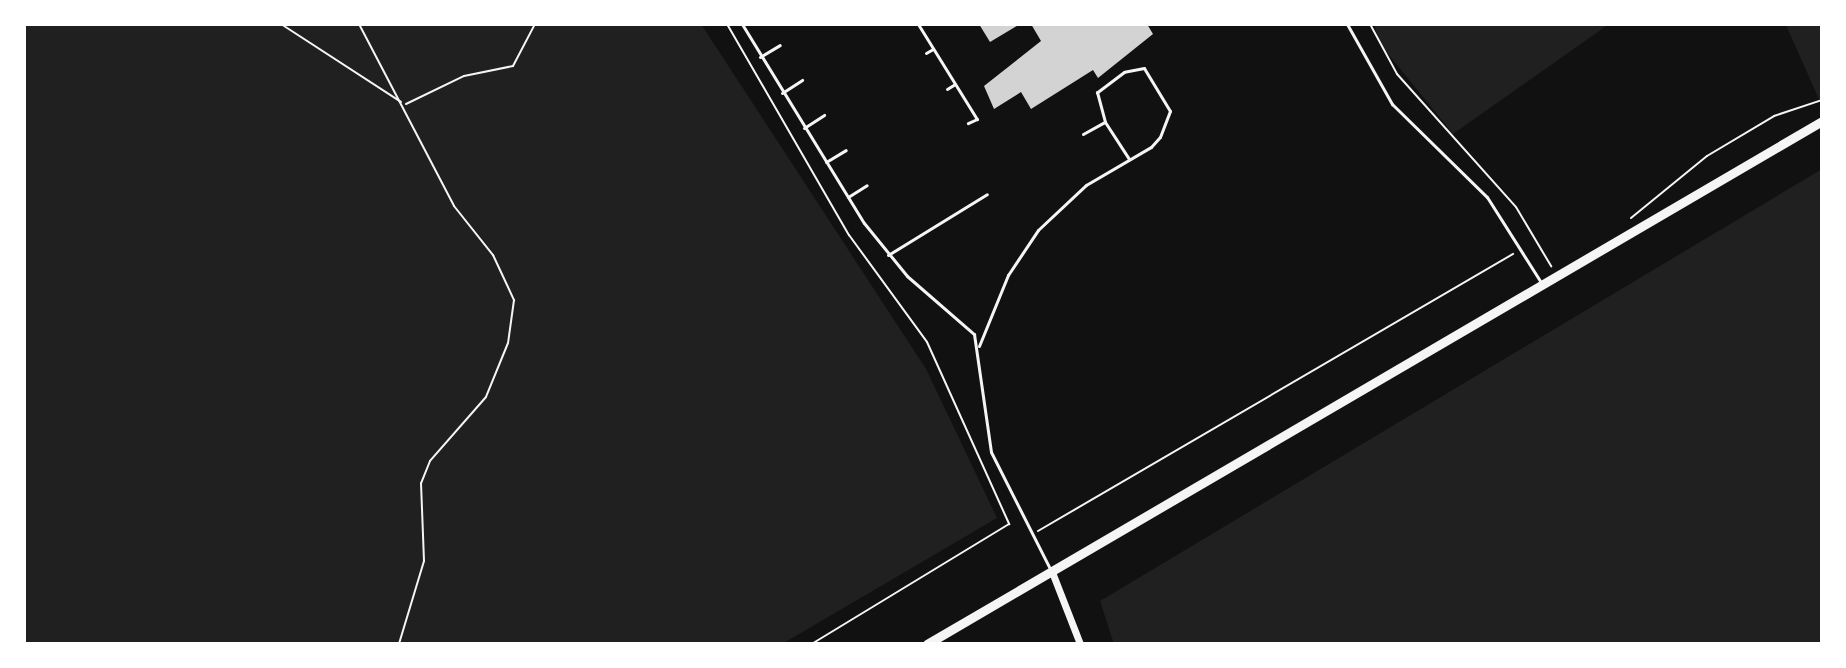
<!DOCTYPE html>
<style>
body{margin:0}
#map{position:relative;width:1846px;height:668px;overflow:hidden;background:#111;font-family:Merriweather,serif}
div>[style]{position:absolute}
.green>*{inset:0;background:#202020}
.building>*{inset:0;background:#d3d3d3}
.path>*{height:2px;margin:-1px;padding:0 1px;transform-origin:1px;border-radius:1px;background:#f5f5f5}
.service>*{height:3px;margin:-1.5px;padding:0 1.5px;transform-origin:1.5px;border-radius:1.5px;background:#f5f5f5}
.minor>*{height:7px;margin:-3.5px;padding:0 3.5px;transform-origin:3.5px;border-radius:3.5px;background:#f5f5f5}
.tertiary>*{height:9px;margin:-4.5px;padding:0 4.5px;transform-origin:4.5px;border-radius:4.5px;background:#f5f5f5}
span{translate:-50% -50%;white-space:nowrap;text-align:center;line-height:1.15;-webkit-text-stroke:7px #fff;paint-order:stroke}
.frame{position:absolute;inset:0;border:26px solid #fff;pointer-events:none}
</style>
<div id="map">
<div class="green">
<div style="clip-path:polygon(24px 24px,701px 24px,926px 369px,997px 518px,782px 644px,24px 644px)"></div>
<div style="clip-path:polygon(1374px 24px,1609px 24px,1453px 134px,1381px 45px)"></div>
<div style="clip-path:polygon(1785px 24px,1822px 24px,1822px 106px,1786px 25px)"></div>
<div style="clip-path:polygon(1822px 169px,1822px 644px,1114px 644px,1100px 601px)"></div>
</div>
<div class="building">
<div style="clip-path:polygon(979px 24px,1020px 24px,990px 42px)"></div>
<div style="clip-path:polygon(1031px 24px,1147px 24px,1153px 34px,1098px 78px,1093px 70px,1031px 109px,1021px 92px,994px 109px,984px 86px,1041px 41px)"></div>
</div>
<div class="path">
<div style="left:281px;top:24px;width:143px;rotate:33deg"></div>
<div style="left:359px;top:24px;width:205px;rotate:62.4deg"></div>
<div style="left:454px;top:206px;width:63px;rotate:51.5deg"></div>
<div style="left:493px;top:255px;width:50px;rotate:65deg"></div>
<div style="left:514px;top:300px;width:43px;rotate:97.9deg"></div>
<div style="left:508px;top:343px;width:58px;rotate:112.2deg"></div>
<div style="left:486px;top:397px;width:85px;rotate:131.2deg"></div>
<div style="left:430px;top:461px;width:24px;rotate:112deg"></div>
<div style="left:421px;top:483px;width:78px;rotate:87.8deg"></div>
<div style="left:424px;top:561px;width:87px;rotate:106.8deg"></div>
<div style="left:727px;top:24px;width:244px;rotate:60deg"></div>
<div style="left:849px;top:235px;width:132px;rotate:53.9deg"></div>
<div style="left:927px;top:342px;width:200px;rotate:65.7deg"></div>
<div style="left:1009px;top:524px;width:231px;rotate:148.7deg"></div>
<div style="left:1370px;top:24px;width:57px;rotate:61.6deg"></div>
<div style="left:1397px;top:74px;width:178px;rotate:48.2deg"></div>
<div style="left:1516px;top:207px;width:69px;rotate:59.3deg"></div>
<div style="left:406px;top:104px;width:64px;rotate:-25.8deg"></div>
<div style="left:464px;top:76px;width:50px;rotate:-11.5deg"></div>
<div style="left:513px;top:66px;width:47px;rotate:-62.4deg"></div>
<div style="left:1631px;top:218px;width:98px;rotate:-39.2deg"></div>
<div style="left:1707px;top:156px;width:78px;rotate:-30.8deg"></div>
<div style="left:1774px;top:116px;width:51px;rotate:-18.4deg"></div>
<div style="left:1038px;top:531px;width:550px;rotate:-30.25deg"></div>
</div>
<div class="service">
<div style="left:742px;top:24px;width:233px;rotate:58.5deg"></div>
<div style="left:864px;top:223px;width:68px;rotate:50.9deg"></div>
<div style="left:907px;top:276px;width:89px;rotate:40.9deg"></div>
<div style="left:974px;top:334px;width:119px;rotate:81.8deg"></div>
<div style="left:991px;top:452px;width:131px;rotate:63.2deg"></div>
<div style="left:918px;top:24px;width:112px;rotate:58.2deg"></div>
<div style="left:977px;top:119px;width:10px;rotate:156deg"></div>
<div style="left:1347px;top:24px;width:92px;rotate:60.6deg"></div>
<div style="left:1392px;top:104px;width:133px;rotate:44.4deg"></div>
<div style="left:1487px;top:197px;width:103px;rotate:57.7deg"></div>
<div style="left:926px;top:53px;width:8px;rotate:-30deg"></div>
<div style="left:760px;top:57px;width:23px;rotate:-31deg"></div>
<div style="left:947px;top:89px;width:9px;rotate:-32deg"></div>
<div style="left:782px;top:93px;width:24px;rotate:-33deg"></div>
<div style="left:804px;top:128px;width:24px;rotate:-33deg"></div>
<div style="left:1083px;top:134px;width:25px;rotate:-29deg"></div>
<div style="left:826px;top:162px;width:23px;rotate:-31deg"></div>
<div style="left:848px;top:197px;width:22px;rotate:-32deg"></div>
<div style="left:888px;top:255px;width:116px;rotate:-31.6deg"></div>
<div style="left:979px;top:346px;width:77px;rotate:-67.8deg"></div>
<div style="left:1008px;top:275px;width:54px;rotate:-56.3deg"></div>
<div style="left:1038px;top:230px;width:66px;rotate:-43.2deg"></div>
<div style="left:1086px;top:185px;width:75px;rotate:-30.3deg"></div>
<div style="left:1151px;top:147px;width:13px;rotate:-48deg"></div>
<div style="left:1160px;top:137px;width:28px;rotate:-69deg"></div>
<div style="left:1170px;top:111px;width:50px;rotate:-121.2deg"></div>
<div style="left:1144px;top:68px;width:20px;rotate:169deg"></div>
<div style="left:1124px;top:72px;width:34px;rotate:143deg"></div>
<div style="left:1097px;top:92px;width:31px;rotate:75deg"></div>
<div style="left:1105px;top:122px;width:44px;rotate:57deg"></div>
</div>
<div class="minor">
<div style="left:1052px;top:572px;width:77px;rotate:68.7deg"></div>
</div>
<div class="tertiary">
<div style="left:927px;top:644px;width:1037px;rotate:-30.3deg"></div>
</div>
<div class="frame"></div>
</div>
